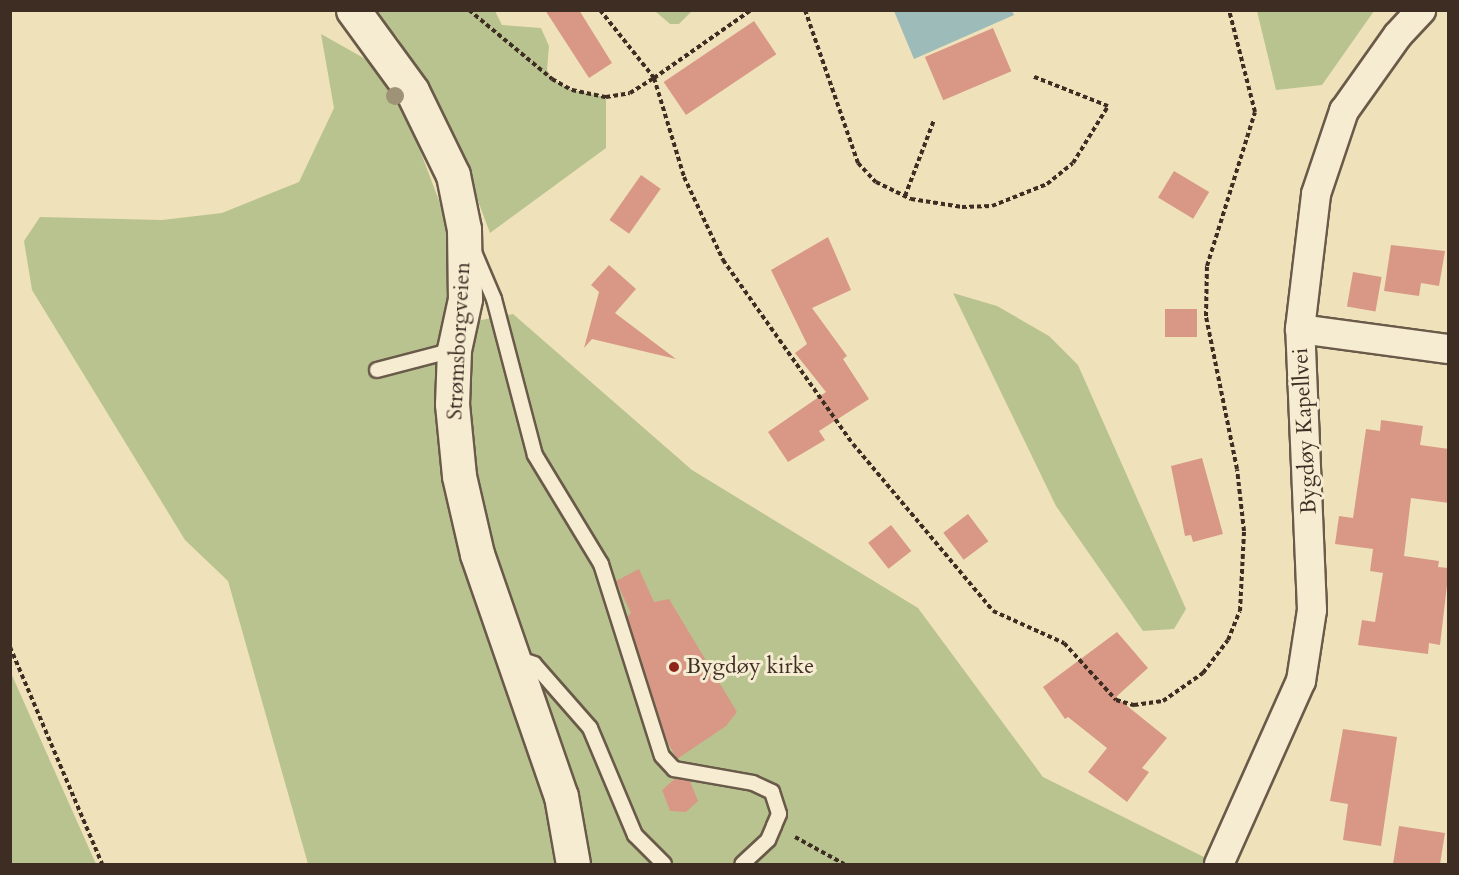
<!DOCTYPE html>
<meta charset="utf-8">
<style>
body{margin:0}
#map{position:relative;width:1459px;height:875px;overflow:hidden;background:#efe2ba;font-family:Cardo,serif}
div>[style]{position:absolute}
.green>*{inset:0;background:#b9c390}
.water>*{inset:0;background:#9dbcb9}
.building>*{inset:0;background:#d99885;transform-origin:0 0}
.path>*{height:4px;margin-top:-2px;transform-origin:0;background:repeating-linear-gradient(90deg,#3d2d23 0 4.5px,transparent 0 7.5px)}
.roads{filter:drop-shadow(2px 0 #6a5a49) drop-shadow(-2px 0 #6a5a49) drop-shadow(0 2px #6a5a49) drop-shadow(0 -2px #6a5a49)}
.service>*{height:14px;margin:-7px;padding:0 7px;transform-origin:7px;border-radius:7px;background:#f5ecd2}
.minor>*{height:28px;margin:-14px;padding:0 14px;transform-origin:14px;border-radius:14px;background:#f5ecd2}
.tertiary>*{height:33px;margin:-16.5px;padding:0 16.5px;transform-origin:16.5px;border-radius:16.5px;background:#f5ecd2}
.trees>*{width:18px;height:18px;margin:-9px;border-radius:50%;background:#9e9376}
.dots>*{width:16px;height:16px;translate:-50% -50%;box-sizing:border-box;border:3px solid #f5ecd2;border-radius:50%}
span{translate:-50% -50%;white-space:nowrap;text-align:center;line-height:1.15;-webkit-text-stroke:6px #f5ecd2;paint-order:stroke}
.street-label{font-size:22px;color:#3d2d23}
.poi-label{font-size:22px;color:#3d2d23}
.left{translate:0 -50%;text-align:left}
.frame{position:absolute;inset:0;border:12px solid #3d2d23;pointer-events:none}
</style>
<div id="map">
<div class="green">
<div style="clip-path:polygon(373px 11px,495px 11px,502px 25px,541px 28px,549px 46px,547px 70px,552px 79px,572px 90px,606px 97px,606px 148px,490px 233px,449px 124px,398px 38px)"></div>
<div style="clip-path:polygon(655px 11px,692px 11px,679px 24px,670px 24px)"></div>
<div style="clip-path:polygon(1257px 11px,1257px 10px,1374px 11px,1322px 85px,1276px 90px)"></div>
<div style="clip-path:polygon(321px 34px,378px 66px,402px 103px,446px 219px,450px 326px,513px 314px,692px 470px,918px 608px,1043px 777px,1218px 864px,308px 864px,228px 581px,185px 540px,32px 290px,24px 241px,40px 217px,162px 220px,222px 213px,299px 182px,334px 108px)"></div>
<div style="clip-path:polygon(953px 293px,997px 306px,1049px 336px,1078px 365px,1186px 609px,1174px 629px,1143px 631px,1056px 506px)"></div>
<div style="clip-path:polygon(11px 673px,96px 864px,11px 864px)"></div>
</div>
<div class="water">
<div style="clip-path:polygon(1012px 11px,1014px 15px,914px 59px,894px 11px)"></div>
</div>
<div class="building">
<div style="clip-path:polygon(545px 10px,579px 10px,612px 63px,589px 78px)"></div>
<div style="left:754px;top:21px;width:40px;height:109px;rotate:56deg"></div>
<div style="left:993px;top:28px;width:47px;height:74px;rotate:67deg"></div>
<div style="left:1174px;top:171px;width:41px;height:31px;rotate:31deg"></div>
<div style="left:641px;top:175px;width:24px;height:55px;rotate:35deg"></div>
<div style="clip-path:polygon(828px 237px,851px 290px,812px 308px,847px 356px,843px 359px,869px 399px,819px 431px,825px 440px,788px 462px,768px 432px,826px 392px,795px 353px,807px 344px,771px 270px)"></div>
<div style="clip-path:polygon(1391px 245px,1445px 251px,1439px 286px,1421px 283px,1419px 296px,1384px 291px)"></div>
<div style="clip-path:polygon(609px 265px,636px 289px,615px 313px,676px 359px,592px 339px,584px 348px,599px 292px,591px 285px)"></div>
<div style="left:1353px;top:272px;width:29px;height:35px;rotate:10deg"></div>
<div style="left:1197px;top:309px;width:28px;height:32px;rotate:90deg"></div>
<div style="clip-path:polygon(1381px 420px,1423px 426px,1420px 445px,1449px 449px,1449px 503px,1411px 498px,1404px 556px,1439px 561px,1438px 567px,1449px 568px,1440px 645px,1429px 643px,1428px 654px,1358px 645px,1362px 620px,1375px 622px,1383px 573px,1370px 571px,1373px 549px,1335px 544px,1339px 516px,1353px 518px,1366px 429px,1380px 431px)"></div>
<div style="clip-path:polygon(1202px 458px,1223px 534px,1193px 542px,1191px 535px,1185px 536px,1171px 466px)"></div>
<div style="left:968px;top:514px;width:34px;height:31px;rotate:53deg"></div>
<div style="left:891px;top:525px;width:33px;height:29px;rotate:52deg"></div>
<div style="clip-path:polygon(639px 569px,654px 602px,669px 599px,737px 712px,726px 726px,677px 759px,667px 741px,627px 617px,631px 613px,616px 581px)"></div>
<div style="clip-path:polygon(1117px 632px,1148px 668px,1116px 697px,1167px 738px,1142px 768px,1149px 772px,1127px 802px,1088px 772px,1107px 748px,1068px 717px,1065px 719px,1043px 687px)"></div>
<div style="clip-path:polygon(1343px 729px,1397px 737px,1381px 846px,1343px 840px,1348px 804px,1330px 801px)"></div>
<div style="clip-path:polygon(676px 778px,690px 781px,698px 801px,686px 812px,670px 811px,662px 790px)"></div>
<div style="clip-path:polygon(1399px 826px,1445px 833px,1440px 864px,1393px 864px)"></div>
</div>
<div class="path">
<div style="left:469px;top:10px;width:108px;rotate:39.7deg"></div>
<div style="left:552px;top:79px;width:23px;rotate:29deg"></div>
<div style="left:572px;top:90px;width:35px;rotate:12deg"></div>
<div style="left:606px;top:97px;width:24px;rotate:-9deg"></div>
<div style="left:630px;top:93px;width:28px;rotate:-32deg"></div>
<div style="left:654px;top:78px;width:103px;rotate:73.1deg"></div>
<div style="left:684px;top:177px;width:92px;rotate:64.8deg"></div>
<div style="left:723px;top:260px;width:225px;rotate:54.8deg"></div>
<div style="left:853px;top:444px;width:218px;rotate:50deg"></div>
<div style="left:993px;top:611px;width:78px;rotate:24.3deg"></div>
<div style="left:1064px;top:643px;width:77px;rotate:47.6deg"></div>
<div style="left:1116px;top:700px;width:19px;rotate:16deg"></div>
<div style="left:1134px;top:705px;width:29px;rotate:-8deg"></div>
<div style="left:1163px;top:701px;width:49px;rotate:-35deg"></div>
<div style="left:1203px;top:673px;width:41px;rotate:-52.9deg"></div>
<div style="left:1228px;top:640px;width:31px;rotate:-68deg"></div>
<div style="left:1240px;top:611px;width:80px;rotate:-87.1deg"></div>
<div style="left:1244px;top:531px;width:62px;rotate:-96.4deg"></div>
<div style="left:1237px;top:469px;width:156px;rotate:-101.5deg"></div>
<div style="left:1206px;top:316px;width:50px;rotate:-88.9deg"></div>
<div style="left:1207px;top:266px;width:161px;rotate:-72.7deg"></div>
<div style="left:1255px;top:112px;width:105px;rotate:-104.3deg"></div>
<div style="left:600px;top:10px;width:87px;rotate:51.5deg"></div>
<div style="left:654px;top:78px;width:118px;rotate:-35deg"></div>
<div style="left:805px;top:10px;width:162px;rotate:70.9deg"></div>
<div style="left:858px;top:163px;width:26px;rotate:47deg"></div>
<div style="left:876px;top:182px;width:39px;rotate:26deg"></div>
<div style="left:911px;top:199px;width:52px;rotate:8.9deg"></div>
<div style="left:962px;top:207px;width:30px;rotate:-2deg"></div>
<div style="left:992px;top:206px;width:59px;rotate:-21.8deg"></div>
<div style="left:1047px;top:184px;width:33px;rotate:-39deg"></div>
<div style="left:1073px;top:163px;width:67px;rotate:-58.4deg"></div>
<div style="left:1108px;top:106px;width:82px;rotate:-158.5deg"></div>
<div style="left:905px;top:196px;width:81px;rotate:-69.1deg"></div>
<div style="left:10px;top:647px;width:236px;rotate:67deg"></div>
<div style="left:795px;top:837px;width:56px;rotate:28.9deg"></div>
</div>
<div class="roads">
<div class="service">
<div style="left:474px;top:252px;width:51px;rotate:66.9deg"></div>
<div style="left:494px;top:299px;width:161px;rotate:75.3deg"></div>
<div style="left:535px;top:455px;width:127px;rotate:58.8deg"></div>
<div style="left:601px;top:564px;width:201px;rotate:72.4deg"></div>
<div style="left:662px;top:756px;width:18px;rotate:47deg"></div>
<div style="left:674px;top:769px;width:80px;rotate:10deg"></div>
<div style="left:753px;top:783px;width:21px;rotate:25deg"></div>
<div style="left:772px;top:792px;width:23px;rotate:72deg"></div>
<div style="left:779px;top:814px;width:13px;rotate:113deg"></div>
<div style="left:774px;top:826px;width:15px;rotate:113deg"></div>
<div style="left:768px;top:840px;width:35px;rotate:137deg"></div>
<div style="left:377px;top:370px;width:80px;rotate:-14.6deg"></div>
<div style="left:517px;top:658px;width:18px;rotate:19deg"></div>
<div style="left:534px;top:664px;width:85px;rotate:48.8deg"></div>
<div style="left:590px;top:728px;width:116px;rotate:67.2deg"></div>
<div style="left:635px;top:835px;width:41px;rotate:45deg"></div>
</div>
<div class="minor">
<div style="left:1300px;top:329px;width:149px;rotate:7.7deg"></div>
<div style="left:1219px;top:864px;width:201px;rotate:-65.9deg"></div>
<div style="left:1301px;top:681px;width:72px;rotate:-81.2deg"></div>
<div style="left:1312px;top:610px;width:281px;rotate:-92.4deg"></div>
<div style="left:1300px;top:329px;width:136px;rotate:-83.2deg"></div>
<div style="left:1316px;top:194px;width:88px;rotate:-71.4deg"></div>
<div style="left:1344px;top:111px;width:93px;rotate:-54.6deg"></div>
<div style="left:1398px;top:35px;width:34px;rotate:-47deg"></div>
</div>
<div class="tertiary">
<div style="left:353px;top:10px;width:100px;rotate:53.9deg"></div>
<div style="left:412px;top:91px;width:93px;rotate:64deg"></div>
<div style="left:453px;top:175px;width:55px;rotate:78.5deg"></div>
<div style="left:464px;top:229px;width:70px;rotate:89.2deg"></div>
<div style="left:465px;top:299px;width:52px;rotate:102.2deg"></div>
<div style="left:454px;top:350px;width:54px;rotate:92.1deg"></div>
<div style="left:452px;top:404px;width:72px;rotate:84.4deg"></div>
<div style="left:459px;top:476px;width:80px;rotate:77deg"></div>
<div style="left:477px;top:554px;width:256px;rotate:70.9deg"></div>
<div style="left:561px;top:796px;width:69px;rotate:80deg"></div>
</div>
</div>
<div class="trees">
<div style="left:395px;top:96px"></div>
</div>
<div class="dots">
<div style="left:674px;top:667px;background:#8f2418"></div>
</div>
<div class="street-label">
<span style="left:459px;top:341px;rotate:-87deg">Strømsborgveien</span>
<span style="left:1305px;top:431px;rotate:-93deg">Bygdøy Kapellvei</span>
</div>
<div class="poi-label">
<span class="left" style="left:686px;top:667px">Bygdøy kirke</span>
</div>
<div class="frame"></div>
</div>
